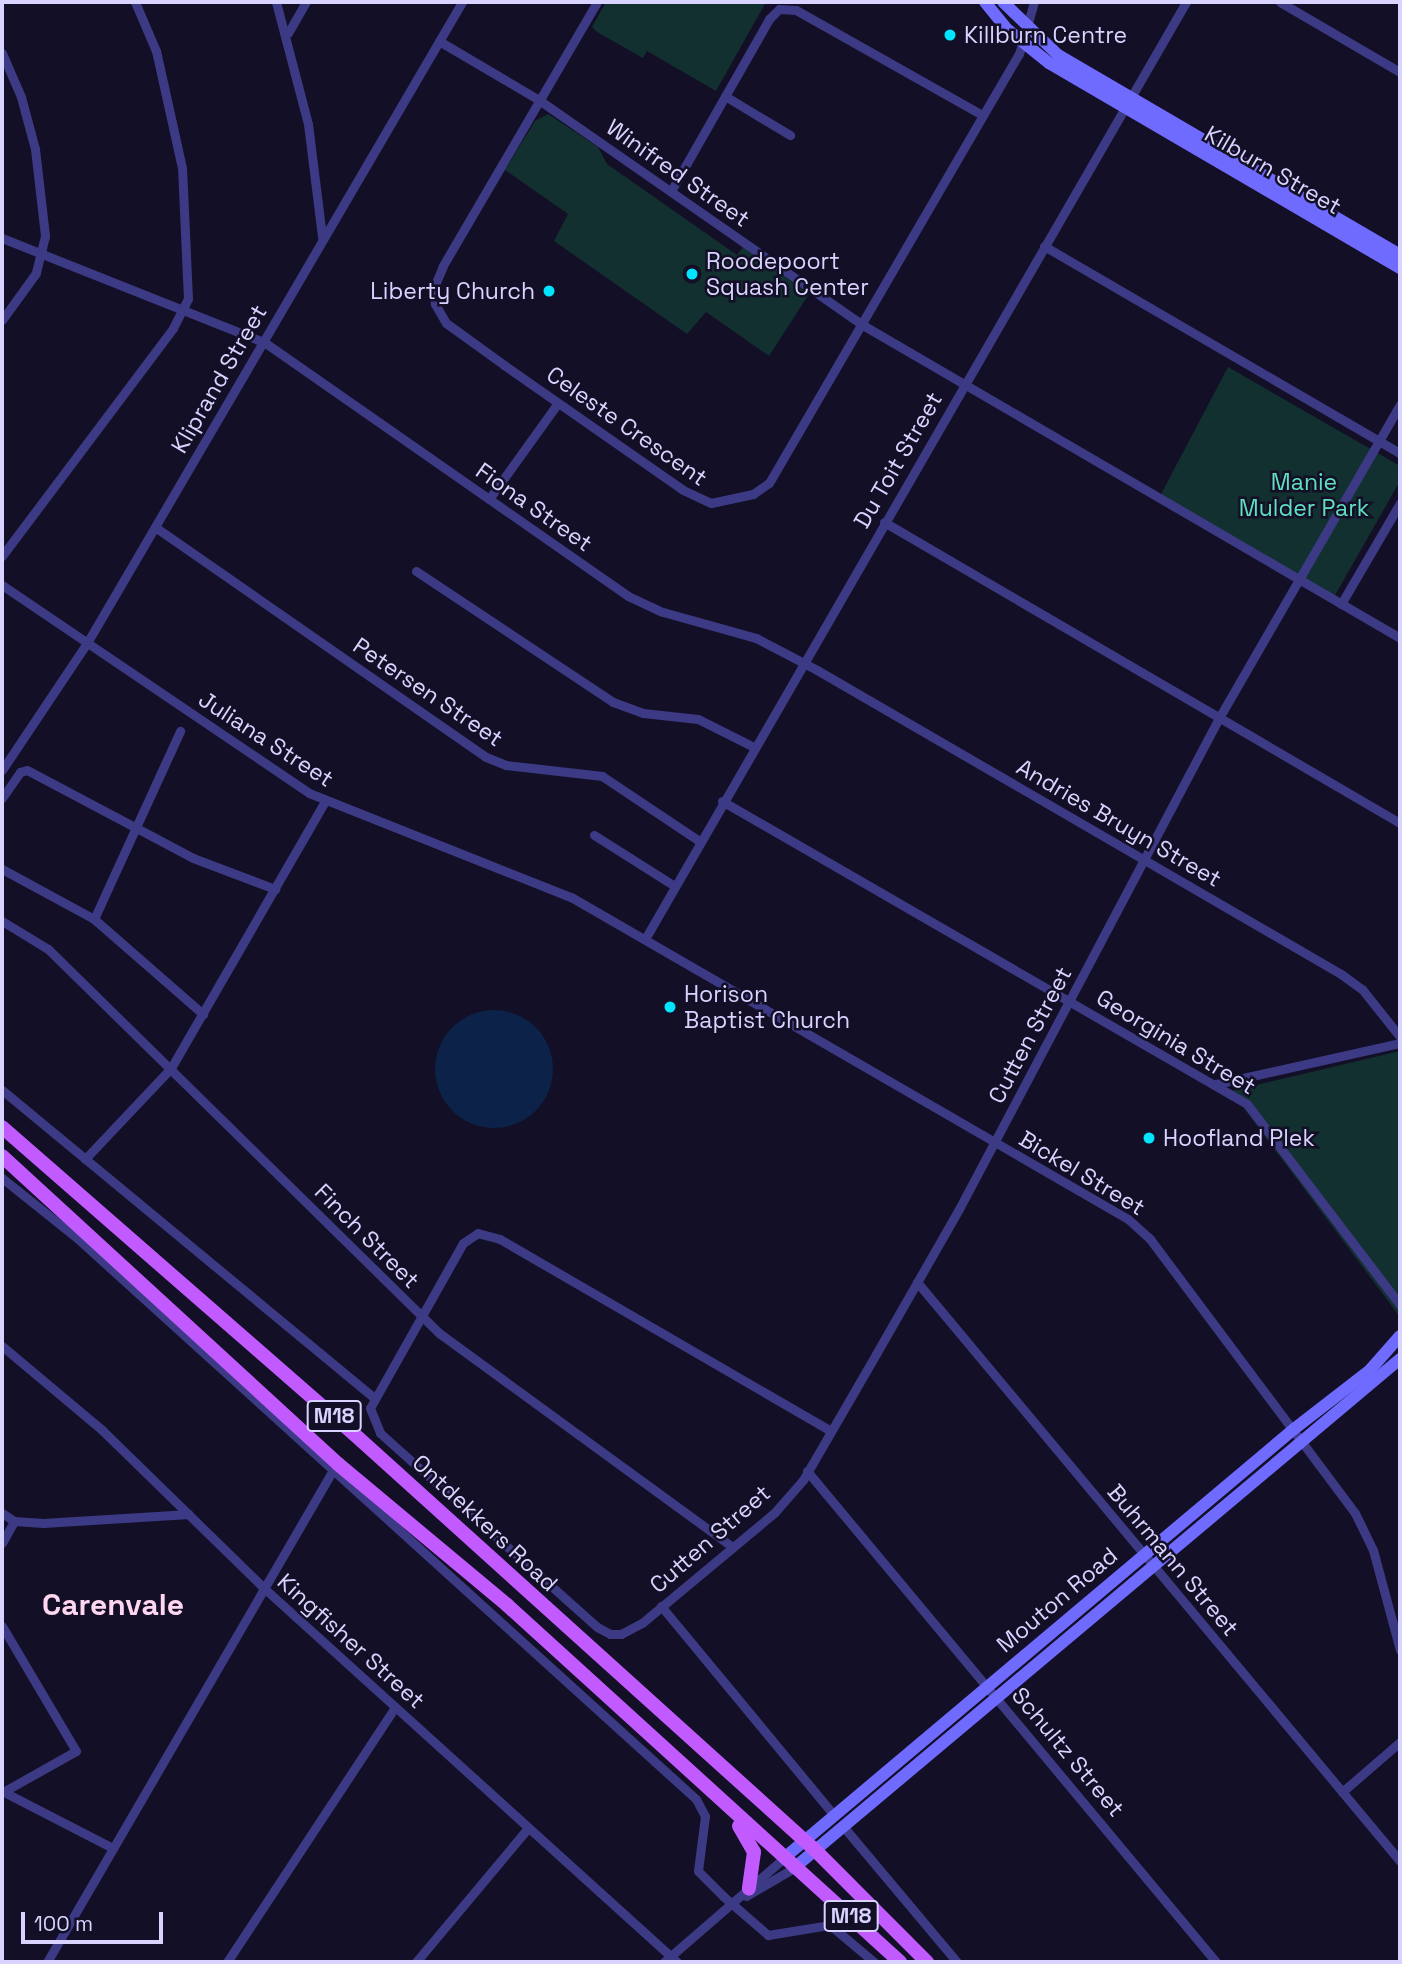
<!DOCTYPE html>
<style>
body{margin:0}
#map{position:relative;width:1402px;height:1964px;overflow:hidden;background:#130f26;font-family:"Space Grotesk",sans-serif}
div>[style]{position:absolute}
.green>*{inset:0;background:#12302f}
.water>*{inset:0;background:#0c2248}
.round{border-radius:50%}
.street>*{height:9px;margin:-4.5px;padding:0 4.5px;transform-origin:4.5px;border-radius:4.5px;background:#3d3a85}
.secondary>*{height:12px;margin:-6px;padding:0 6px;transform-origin:6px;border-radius:6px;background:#6f6bff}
.primary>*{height:14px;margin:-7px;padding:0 7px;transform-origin:7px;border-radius:7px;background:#c25bff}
.dots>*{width:19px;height:19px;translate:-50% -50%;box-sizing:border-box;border:4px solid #130f26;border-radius:50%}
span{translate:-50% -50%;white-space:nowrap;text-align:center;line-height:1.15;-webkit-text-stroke:5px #130f26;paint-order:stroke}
.shield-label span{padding:2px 5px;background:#130f26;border:2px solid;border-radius:5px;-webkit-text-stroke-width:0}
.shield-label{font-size:21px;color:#d9d4ff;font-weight:700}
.poi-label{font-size:23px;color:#d9d4ff}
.left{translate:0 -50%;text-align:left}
.right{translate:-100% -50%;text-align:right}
.street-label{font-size:23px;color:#d9d4ff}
.park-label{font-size:23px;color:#5fe0c0}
.district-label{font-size:30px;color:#ffd6f0;font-weight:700}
.frame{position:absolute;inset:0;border:4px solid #d9d4ff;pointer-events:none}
.scale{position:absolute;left:21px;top:1912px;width:142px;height:32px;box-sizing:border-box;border:4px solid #d9d4ff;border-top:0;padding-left:9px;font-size:21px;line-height:24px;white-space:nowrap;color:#d9d4ff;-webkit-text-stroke:5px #130f26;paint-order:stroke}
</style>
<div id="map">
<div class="green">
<div style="clip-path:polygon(606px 2px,766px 2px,716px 91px,647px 51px,643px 58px,597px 32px,592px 27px)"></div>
<div style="clip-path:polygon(548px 114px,598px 147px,607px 164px,737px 255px,743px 247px,809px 294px,769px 356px,706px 312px,687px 334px,554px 241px,568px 214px,505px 170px,535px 121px)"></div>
<div style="clip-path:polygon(1228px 367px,1400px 466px,1400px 481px,1334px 597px,1160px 496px)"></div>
<div style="clip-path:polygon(1400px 1051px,1400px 1317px,1231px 1091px)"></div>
</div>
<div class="water">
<div class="round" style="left:435px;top:1010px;width:118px;height:118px"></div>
</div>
<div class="street">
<div style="left:276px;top:2px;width:126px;rotate:75.3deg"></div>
<div style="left:308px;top:124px;width:114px;rotate:82.9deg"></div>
<div style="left:597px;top:2px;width:306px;rotate:120.3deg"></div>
<div style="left:443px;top:266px;width:23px;rotate:113deg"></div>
<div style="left:434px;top:287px;width:17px;rotate:87deg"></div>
<div style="left:435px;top:304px;width:22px;rotate:60deg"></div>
<div style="left:446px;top:323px;width:72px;rotate:35.9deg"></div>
<div style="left:504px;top:365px;width:218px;rotate:34.9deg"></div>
<div style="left:683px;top:490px;width:31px;rotate:25deg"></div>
<div style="left:711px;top:503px;width:43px;rotate:-12.1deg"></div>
<div style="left:753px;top:494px;width:19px;rotate:-35deg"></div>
<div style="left:769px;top:483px;width:497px;rotate:-59.8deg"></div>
<div style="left:1019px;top:54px;width:54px;rotate:-73.9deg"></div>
<div style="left:1280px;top:2px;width:139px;rotate:30.3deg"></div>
<div style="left:288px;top:33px;width:36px;rotate:-60deg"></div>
<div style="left:439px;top:41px;width:116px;rotate:30.5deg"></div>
<div style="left:539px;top:100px;width:392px;rotate:34.8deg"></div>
<div style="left:861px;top:324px;width:624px;rotate:30.22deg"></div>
<div style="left:2px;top:53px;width:48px;rotate:66.6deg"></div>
<div style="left:21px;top:97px;width:54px;rotate:74.9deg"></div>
<div style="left:35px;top:149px;width:88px;rotate:83.4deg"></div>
<div style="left:45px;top:236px;width:38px;rotate:104deg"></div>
<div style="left:36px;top:273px;width:58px;rotate:125.9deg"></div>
<div style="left:725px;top:96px;width:76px;rotate:31deg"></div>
<div style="left:671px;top:191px;width:198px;rotate:-60.3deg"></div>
<div style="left:769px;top:19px;width:14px;rotate:-45deg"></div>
<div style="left:779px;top:9px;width:17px;rotate:3deg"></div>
<div style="left:796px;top:10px;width:214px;rotate:29.4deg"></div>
<div style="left:2px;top:238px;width:282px;rotate:21.7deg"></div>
<div style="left:264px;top:342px;width:444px;rotate:34.9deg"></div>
<div style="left:628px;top:596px;width:38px;rotate:25deg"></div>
<div style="left:663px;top:612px;width:97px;rotate:15.6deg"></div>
<div style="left:756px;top:638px;width:69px;rotate:27.7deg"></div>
<div style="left:817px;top:670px;width:606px;rotate:30.12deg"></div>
<div style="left:1341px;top:974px;width:26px;rotate:36deg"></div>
<div style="left:1362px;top:989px;width:61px;rotate:51.6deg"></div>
<div style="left:1044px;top:246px;width:412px;rotate:30.2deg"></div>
<div style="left:489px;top:499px;width:118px;rotate:-54.3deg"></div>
<div style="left:884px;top:522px;width:597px;rotate:30.26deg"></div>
<div style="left:155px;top:527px;width:403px;rotate:34.8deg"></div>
<div style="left:486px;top:757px;width:22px;rotate:22deg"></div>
<div style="left:506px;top:765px;width:97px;rotate:6.5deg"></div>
<div style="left:602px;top:776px;width:117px;rotate:33.8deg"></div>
<div style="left:2px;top:556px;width:285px;rotate:-53.1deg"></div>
<div style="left:173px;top:328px;width:33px;rotate:-63deg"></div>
<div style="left:188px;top:299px;width:131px;rotate:-92.6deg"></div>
<div style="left:182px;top:168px;width:120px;rotate:-102.5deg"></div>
<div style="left:156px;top:51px;width:53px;rotate:-113.2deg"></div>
<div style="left:416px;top:571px;width:237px;rotate:33.6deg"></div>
<div style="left:613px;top:702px;width:32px;rotate:20deg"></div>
<div style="left:643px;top:713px;width:55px;rotate:6.2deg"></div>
<div style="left:698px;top:719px;width:63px;rotate:26.6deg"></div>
<div style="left:2px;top:585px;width:371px;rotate:34.1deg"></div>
<div style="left:309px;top:793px;width:282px;rotate:21.7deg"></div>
<div style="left:571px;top:897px;width:643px;rotate:30.03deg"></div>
<div style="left:1128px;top:1219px;width:30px;rotate:42deg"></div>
<div style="left:1150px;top:1239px;width:342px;rotate:53.2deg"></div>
<div style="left:1355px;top:1513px;width:41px;rotate:64.1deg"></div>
<div style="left:1373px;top:1550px;width:104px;rotate:74.9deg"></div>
<div style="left:1341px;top:604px;width:117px;rotate:-59.7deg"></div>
<div style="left:2px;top:770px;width:153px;rotate:-56.2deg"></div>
<div style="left:87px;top:643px;width:743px;rotate:-59.67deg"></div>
<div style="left:2px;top:798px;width:32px;rotate:-55deg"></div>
<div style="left:20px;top:772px;width:7px;rotate:-16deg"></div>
<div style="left:27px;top:770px;width:188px;rotate:27.9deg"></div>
<div style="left:193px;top:858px;width:88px;rotate:20.7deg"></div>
<div style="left:722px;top:801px;width:606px;rotate:29.99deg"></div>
<div style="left:1247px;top:1104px;width:253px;rotate:52.7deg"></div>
<div style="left:594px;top:835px;width:93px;rotate:32.3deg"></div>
<div style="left:2px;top:869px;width:105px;rotate:28.5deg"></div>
<div style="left:94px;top:919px;width:145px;rotate:41.1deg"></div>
<div style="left:94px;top:919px;width:207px;rotate:-65.4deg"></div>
<div style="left:2px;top:921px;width:54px;rotate:31.3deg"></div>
<div style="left:48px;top:949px;width:548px;rotate:44.48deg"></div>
<div style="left:439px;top:1333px;width:363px;rotate:36.1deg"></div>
<div style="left:645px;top:939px;width:1082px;rotate:-60deg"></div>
<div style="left:1216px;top:1084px;width:189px;rotate:-12.6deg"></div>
<div style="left:2px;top:1090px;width:482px;rotate:39.6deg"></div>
<div style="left:85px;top:1159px;width:125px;rotate:-46.6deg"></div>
<div style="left:171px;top:1068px;width:308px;rotate:-60deg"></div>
<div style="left:2px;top:1178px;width:96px;rotate:38.7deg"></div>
<div style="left:77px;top:1238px;width:835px;rotate:42.19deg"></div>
<div style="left:696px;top:1799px;width:19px;rotate:62deg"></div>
<div style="left:705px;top:1816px;width:55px;rotate:97.3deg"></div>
<div style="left:698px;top:1871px;width:35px;rotate:45deg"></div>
<div style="left:723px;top:1896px;width:60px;rotate:40.9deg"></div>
<div style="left:768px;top:1935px;width:63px;rotate:-9.2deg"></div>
<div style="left:830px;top:1925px;width:57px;rotate:40.1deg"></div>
<div style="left:917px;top:1282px;width:754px;rotate:50.17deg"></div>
<div style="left:2px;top:1346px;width:131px;rotate:40deg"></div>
<div style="left:102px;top:1430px;width:228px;rotate:44.3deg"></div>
<div style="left:265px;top:1589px;width:556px;rotate:42.16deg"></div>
<div style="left:831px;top:1431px;width:383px;rotate:-149.9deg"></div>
<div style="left:500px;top:1239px;width:23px;rotate:-165deg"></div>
<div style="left:478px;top:1233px;width:18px;rotate:146deg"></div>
<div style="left:463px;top:1243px;width:189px;rotate:119.4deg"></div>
<div style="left:370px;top:1408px;width:27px;rotate:68deg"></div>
<div style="left:380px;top:1433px;width:291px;rotate:41.8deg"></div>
<div style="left:597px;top:1627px;width:15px;rotate:28deg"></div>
<div style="left:610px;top:1634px;width:11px"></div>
<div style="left:621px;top:1634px;width:24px;rotate:-28deg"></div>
<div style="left:642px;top:1623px;width:173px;rotate:-39.8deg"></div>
<div style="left:775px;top:1512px;width:43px;rotate:-48.8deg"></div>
<div style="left:803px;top:1480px;width:146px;rotate:-59.9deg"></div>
<div style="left:876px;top:1354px;width:167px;rotate:-60.2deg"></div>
<div style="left:959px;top:1209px;width:556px;rotate:-62.1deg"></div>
<div style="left:1219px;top:718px;width:362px;rotate:-60deg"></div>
<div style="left:807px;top:1471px;width:639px;rotate:50.21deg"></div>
<div style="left:2px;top:1513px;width:14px;rotate:34deg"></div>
<div style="left:14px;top:1521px;width:29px;rotate:4deg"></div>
<div style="left:43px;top:1523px;width:146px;rotate:-3.5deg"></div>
<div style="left:2px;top:1543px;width:25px;rotate:-61deg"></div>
<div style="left:661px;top:1606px;width:270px;rotate:50.4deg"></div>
<div style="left:2px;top:1626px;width:145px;rotate:59.4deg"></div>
<div style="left:76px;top:1751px;width:84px;rotate:150.7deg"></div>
<div style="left:2px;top:1791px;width:125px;rotate:27.2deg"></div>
<div style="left:1342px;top:1792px;width:77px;rotate:-40.8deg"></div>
<div style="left:842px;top:1825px;width:179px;rotate:50deg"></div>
<div style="left:746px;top:1896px;width:56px;rotate:-30.3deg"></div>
<div style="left:47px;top:1962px;width:569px;rotate:-59.83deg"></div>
<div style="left:227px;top:1962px;width:305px;rotate:-56.6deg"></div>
<div style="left:416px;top:1962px;width:175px;rotate:-50.1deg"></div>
<div style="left:664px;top:1962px;width:159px;rotate:-40.9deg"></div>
</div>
<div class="secondary">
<div style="left:985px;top:2px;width:36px;rotate:51deg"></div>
<div style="left:1008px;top:30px;width:53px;rotate:38.8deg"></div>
<div style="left:1049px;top:63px;width:406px;rotate:30.3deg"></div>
<div style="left:1003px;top:2px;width:76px;rotate:43.9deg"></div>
<div style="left:1058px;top:55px;width:396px;rotate:30.3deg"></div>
<div style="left:784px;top:1858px;width:666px;rotate:-40.07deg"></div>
<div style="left:1294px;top:1429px;width:96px;rotate:-37.8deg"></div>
<div style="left:1370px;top:1370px;width:45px;rotate:-48.6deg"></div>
<div style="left:794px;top:1868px;width:791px;rotate:-40.03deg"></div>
</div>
<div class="primary">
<div style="left:2px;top:1127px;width:467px;rotate:41.1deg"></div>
<div style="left:354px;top:1434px;width:620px;rotate:42.06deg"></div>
<div style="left:814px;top:1849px;width:160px;rotate:45deg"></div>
<div style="left:2px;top:1156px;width:456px;rotate:42.5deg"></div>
<div style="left:338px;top:1464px;width:220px;rotate:39.8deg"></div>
<div style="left:507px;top:1605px;width:531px;rotate:42.25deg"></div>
<div style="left:739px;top:1826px;width:30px;rotate:60deg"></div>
<div style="left:754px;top:1852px;width:37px;rotate:98deg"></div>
</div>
<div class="dots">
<div style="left:950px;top:35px;background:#00e5ff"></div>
<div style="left:692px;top:274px;background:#00e5ff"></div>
<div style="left:549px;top:291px;background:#00e5ff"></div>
<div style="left:670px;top:1007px;background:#00e5ff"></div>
<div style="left:1149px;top:1138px;background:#00e5ff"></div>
</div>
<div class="shield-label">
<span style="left:334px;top:1416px">M18</span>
<span style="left:851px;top:1916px">M18</span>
</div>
<div class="poi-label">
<span class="left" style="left:964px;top:35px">Killburn Centre</span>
<span class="left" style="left:706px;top:274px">Roodepoort<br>Squash Center</span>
<span class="right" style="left:535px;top:291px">Liberty Church</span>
<span class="left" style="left:684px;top:1007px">Horison<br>Baptist Church</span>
<span class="left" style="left:1163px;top:1138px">Hoofland Plek</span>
</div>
<div class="street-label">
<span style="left:1273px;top:170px;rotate:30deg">Kilburn Street</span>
<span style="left:678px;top:173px;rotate:35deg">Winifred Street</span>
<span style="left:219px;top:379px;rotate:-60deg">Kliprand Street</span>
<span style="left:627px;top:426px;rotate:35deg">Celeste Crescent</span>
<span style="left:898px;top:460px;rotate:-60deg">Du Toit Street</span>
<span style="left:534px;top:507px;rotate:35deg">Fiona Street</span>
<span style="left:428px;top:692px;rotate:34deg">Petersen Street</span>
<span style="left:266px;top:739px;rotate:33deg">Juliana Street</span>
<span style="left:1119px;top:823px;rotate:30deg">Andries Bruyn Street</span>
<span style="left:1030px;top:1035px;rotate:-62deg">Cutten Street</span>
<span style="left:1176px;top:1042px;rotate:31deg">Georginia Street</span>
<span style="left:1082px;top:1173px;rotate:31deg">Bickel Street</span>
<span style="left:367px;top:1236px;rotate:45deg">Finch Street</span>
<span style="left:485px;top:1523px;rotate:43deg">Ontdekkers Road</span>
<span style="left:710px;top:1539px;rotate:-41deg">Cutten Street</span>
<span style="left:1173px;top:1560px;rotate:50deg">Buhrmann Street</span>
<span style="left:1057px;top:1600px;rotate:-40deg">Mouton Road</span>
<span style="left:351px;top:1641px;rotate:42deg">Kingfisher Street</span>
<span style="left:1068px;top:1752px;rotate:50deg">Schultz Street</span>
</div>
<div class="park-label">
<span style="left:1304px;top:495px">Manie<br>Mulder Park</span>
</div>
<div class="district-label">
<span style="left:113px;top:1605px">Carenvale</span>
</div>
<div class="frame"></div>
<div class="scale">100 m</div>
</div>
